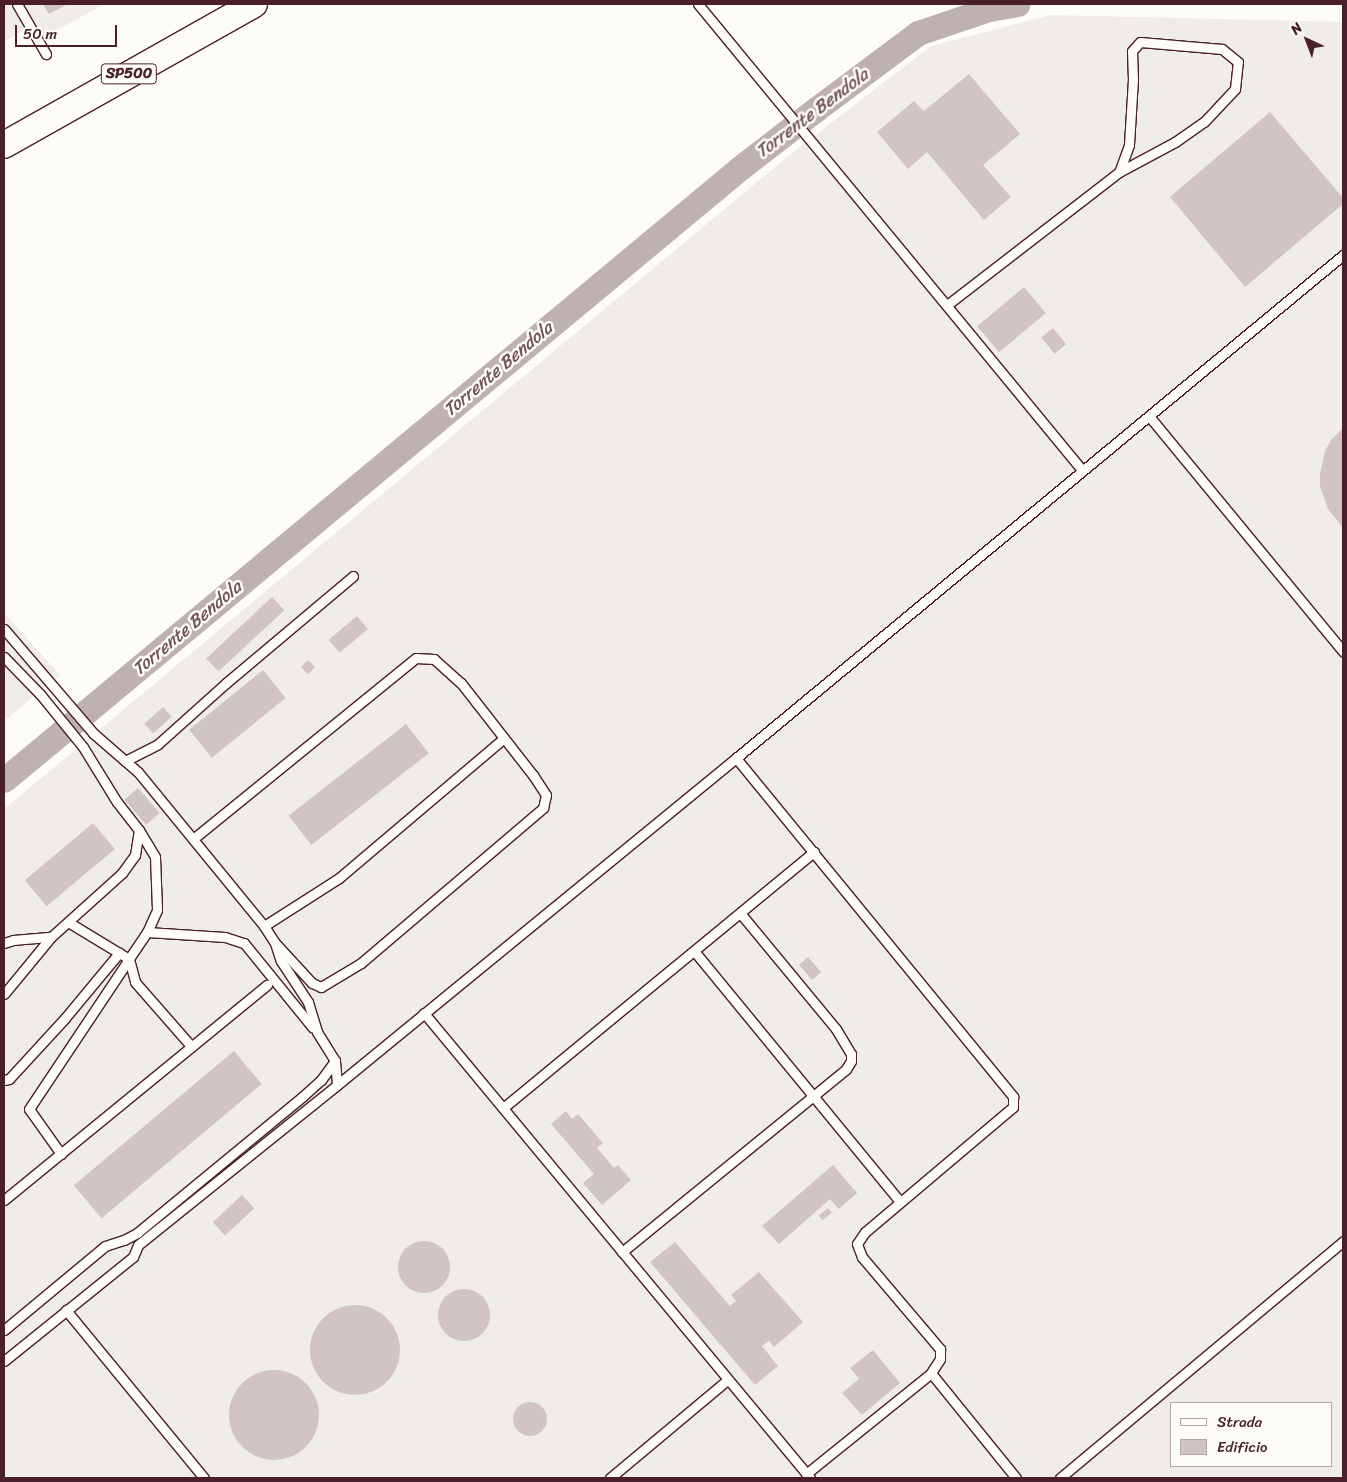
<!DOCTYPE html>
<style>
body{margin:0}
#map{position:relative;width:1347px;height:1482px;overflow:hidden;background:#fdfcf7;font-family:Sriracha,sans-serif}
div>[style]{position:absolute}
.built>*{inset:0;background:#f0ece8}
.river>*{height:25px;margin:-12.5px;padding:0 12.5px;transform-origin:12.5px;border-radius:12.5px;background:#c0b1b1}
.building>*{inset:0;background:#d0c5c4;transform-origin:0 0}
.round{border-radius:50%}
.roads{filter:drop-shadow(1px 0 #4a1f2b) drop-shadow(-1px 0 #4a1f2b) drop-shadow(0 1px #4a1f2b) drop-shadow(0 -1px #4a1f2b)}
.service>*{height:9px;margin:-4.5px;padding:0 4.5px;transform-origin:4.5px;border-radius:4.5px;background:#fdfcf7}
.primary>*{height:26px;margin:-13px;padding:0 13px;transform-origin:13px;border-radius:13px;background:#fdfcf7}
span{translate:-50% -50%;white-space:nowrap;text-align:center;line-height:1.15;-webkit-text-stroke:5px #fdfcf7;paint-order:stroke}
.shield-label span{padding:1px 4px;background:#fdfcf7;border:1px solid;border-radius:4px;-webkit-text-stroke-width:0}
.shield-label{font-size:15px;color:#4a1f2b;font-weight:700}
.water-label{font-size:18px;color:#73525a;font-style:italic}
.frame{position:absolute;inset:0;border:5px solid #4a1f2b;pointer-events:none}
.legend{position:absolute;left:1170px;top:1402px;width:162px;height:65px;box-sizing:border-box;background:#fdfcf7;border:1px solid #b5a4a5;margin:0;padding:6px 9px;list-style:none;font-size:15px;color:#4a1f2b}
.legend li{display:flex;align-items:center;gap:10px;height:25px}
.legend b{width:25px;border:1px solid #b5a4a5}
.north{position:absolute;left:1282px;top:15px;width:50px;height:50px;-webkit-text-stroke:4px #fdfcf7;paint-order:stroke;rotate:317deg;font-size:14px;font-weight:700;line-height:20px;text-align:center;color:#4a1f2b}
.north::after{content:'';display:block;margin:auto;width:18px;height:22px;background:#4a1f2b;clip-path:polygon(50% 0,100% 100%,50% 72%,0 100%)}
.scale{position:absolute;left:15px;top:25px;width:102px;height:22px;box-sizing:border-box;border:2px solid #4a1f2b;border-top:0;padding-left:6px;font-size:15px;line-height:18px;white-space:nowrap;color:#4a1f2b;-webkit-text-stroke:4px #fdfcf7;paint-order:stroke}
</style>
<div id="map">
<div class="built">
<div style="clip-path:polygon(4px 4px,104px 4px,43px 38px,34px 24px,4px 42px)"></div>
<div style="clip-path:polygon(evenodd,1051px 15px,1343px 22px,1343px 1478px,4px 1478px,4px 809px,791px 154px,931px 46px,1051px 15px,1171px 1403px,1331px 1403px,1331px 1466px,1171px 1466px,1171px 1403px)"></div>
<div style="clip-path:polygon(4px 613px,60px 675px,4px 721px)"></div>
</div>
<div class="river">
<div style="left:4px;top:780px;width:957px;rotate:-39.74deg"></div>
<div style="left:740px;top:168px;width:95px;rotate:-37.7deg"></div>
<div style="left:815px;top:110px;width:129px;rotate:-36.8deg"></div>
<div style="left:918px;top:33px;width:75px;rotate:-18.7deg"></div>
<div style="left:989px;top:9px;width:29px;rotate:-10deg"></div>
</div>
<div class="building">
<div style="clip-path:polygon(43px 4px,68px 4px,49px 14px)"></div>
<div style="clip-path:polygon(969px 74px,1020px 134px,983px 165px,1011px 197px,984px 220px,927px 152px,908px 169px,877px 132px,914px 101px,924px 111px)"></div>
<div style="clip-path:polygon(1270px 112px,1343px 198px,1343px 204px,1245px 287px,1170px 197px)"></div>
<div style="left:1024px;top:287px;width:34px;height:61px;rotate:50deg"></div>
<div style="left:1053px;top:328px;width:21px;height:15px;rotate:51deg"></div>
<div style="clip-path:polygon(1343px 428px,1343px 528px,1328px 509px,1320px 486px,1320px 474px,1325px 451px,1331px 440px)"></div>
<div style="left:272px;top:597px;width:18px;height:90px;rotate:47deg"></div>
<div style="left:357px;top:616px;width:17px;height:37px;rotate:50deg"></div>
<div style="left:308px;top:660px;width:10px;height:10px;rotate:45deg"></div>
<div style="left:263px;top:670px;width:36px;height:95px;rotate:51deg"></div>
<div style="left:163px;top:707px;width:13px;height:25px;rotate:48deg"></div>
<div style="left:406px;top:724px;width:37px;height:149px;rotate:52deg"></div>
<div style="left:138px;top:788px;width:33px;height:18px;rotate:49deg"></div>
<div style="left:93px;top:823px;width:34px;height:89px;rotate:50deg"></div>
<div style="left:808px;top:957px;width:20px;height:12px;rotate:49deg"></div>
<div style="left:234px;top:1051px;width:43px;height:209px;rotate:50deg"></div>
<div style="clip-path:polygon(566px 1111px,572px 1119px,578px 1114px,603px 1143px,597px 1148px,614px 1168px,618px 1165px,631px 1180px,602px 1205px,583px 1183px,594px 1174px,551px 1124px)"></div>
<div style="clip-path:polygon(833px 1165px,857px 1193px,839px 1209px,830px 1199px,779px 1244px,762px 1226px)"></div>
<div style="left:242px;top:1195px;width:18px;height:40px;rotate:47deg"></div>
<div style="left:828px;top:1208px;width:6px;height:12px;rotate:51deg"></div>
<div class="round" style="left:398px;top:1241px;width:52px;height:52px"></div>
<div style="clip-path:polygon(675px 1242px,730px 1306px,736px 1301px,731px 1295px,759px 1272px,803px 1322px,774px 1347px,769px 1341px,762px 1346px,778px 1366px,755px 1385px,650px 1262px)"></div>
<div class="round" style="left:438px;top:1289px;width:52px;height:52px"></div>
<div class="round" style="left:310px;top:1305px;width:90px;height:90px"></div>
<div style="clip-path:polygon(873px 1350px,900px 1383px,862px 1415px,842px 1393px,859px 1379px,850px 1368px)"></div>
<div class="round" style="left:229px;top:1370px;width:90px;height:90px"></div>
<div class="round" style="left:513px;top:1402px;width:34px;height:34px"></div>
</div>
<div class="roads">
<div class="service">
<div style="left:17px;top:4px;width:58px;rotate:59.9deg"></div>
<div style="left:698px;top:4px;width:604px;rotate:50.51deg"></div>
<div style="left:947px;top:305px;width:217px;rotate:-37.7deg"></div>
<div style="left:1119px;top:172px;width:64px;rotate:-28.2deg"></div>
<div style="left:1175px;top:142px;width:35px;rotate:-35deg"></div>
<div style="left:1204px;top:122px;width:45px;rotate:-46.8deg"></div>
<div style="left:1235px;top:89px;width:27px;rotate:-84deg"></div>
<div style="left:1238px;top:62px;width:21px;rotate:-141deg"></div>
<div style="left:1222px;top:49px;width:82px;rotate:-175.1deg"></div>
<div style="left:1140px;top:42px;width:12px;rotate:132deg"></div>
<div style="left:1132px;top:51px;width:28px;rotate:88deg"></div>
<div style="left:1133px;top:79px;width:66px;rotate:93.5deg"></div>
<div style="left:1129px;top:145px;width:29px;rotate:110deg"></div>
<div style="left:1149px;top:416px;width:305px;rotate:50.5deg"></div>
<div style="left:4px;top:629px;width:137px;rotate:49.4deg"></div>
<div style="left:93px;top:733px;width:60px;rotate:40.9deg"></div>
<div style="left:138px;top:772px;width:199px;rotate:50.7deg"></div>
<div style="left:264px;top:926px;width:20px;rotate:57deg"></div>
<div style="left:275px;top:943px;width:19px;rotate:72deg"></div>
<div style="left:281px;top:961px;width:49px;rotate:56.6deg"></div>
<div style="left:308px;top:1002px;width:31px;rotate:73deg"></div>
<div style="left:317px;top:1032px;width:34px;rotate:58deg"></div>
<div style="left:335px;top:1061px;width:24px;rotate:85deg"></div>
<div style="left:337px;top:1085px;width:516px;rotate:-39.34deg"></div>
<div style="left:736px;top:758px;width:788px;rotate:-39.65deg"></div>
<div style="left:4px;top:657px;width:52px;rotate:45.8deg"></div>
<div style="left:40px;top:694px;width:68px;rotate:50.9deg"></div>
<div style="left:83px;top:747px;width:65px;rotate:58.3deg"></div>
<div style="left:117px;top:802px;width:36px;rotate:52deg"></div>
<div style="left:139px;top:830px;width:31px;rotate:59deg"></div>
<div style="left:155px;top:857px;width:53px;rotate:87.8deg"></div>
<div style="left:157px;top:910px;width:24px;rotate:114deg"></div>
<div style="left:147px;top:932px;width:32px;rotate:124deg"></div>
<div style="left:129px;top:959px;width:24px;rotate:75deg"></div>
<div style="left:135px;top:982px;width:86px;rotate:48.8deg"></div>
<div style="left:736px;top:758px;width:438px;rotate:50.7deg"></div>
<div style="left:1013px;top:1097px;width:10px;rotate:90deg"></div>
<div style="left:1013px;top:1107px;width:194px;rotate:139.8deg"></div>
<div style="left:865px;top:1232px;width:14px;rotate:124deg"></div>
<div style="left:857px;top:1244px;width:14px;rotate:69deg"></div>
<div style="left:862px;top:1257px;width:121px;rotate:49.7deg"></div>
<div style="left:940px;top:1349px;width:10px;rotate:90deg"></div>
<div style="left:940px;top:1359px;width:17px;rotate:123deg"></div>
<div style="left:931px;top:1373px;width:135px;rotate:51deg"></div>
<div style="left:125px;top:761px;width:37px;rotate:-27deg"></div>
<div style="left:158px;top:744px;width:91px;rotate:-41.9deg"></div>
<div style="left:226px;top:683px;width:166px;rotate:-40.1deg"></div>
<div style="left:193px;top:839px;width:287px;rotate:-39.1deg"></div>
<div style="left:416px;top:658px;width:18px;rotate:3deg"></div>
<div style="left:434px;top:659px;width:36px;rotate:42deg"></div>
<div style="left:461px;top:683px;width:117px;rotate:52deg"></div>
<div style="left:533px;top:775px;width:24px;rotate:57deg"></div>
<div style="left:546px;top:795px;width:13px;rotate:103deg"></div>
<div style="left:543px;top:808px;width:239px;rotate:139.6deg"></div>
<div style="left:361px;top:963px;width:47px;rotate:149deg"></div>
<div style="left:321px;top:987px;width:10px;rotate:-156deg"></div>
<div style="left:312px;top:983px;width:52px;rotate:-132.6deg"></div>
<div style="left:264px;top:926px;width:89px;rotate:-32.6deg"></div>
<div style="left:339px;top:878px;width:216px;rotate:-40.3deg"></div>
<div style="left:147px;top:932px;width:78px;rotate:3.7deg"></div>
<div style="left:225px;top:937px;width:20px;rotate:18deg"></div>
<div style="left:244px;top:943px;width:109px;rotate:50.9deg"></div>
<div style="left:4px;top:943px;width:9px;rotate:-18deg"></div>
<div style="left:13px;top:940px;width:38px;rotate:-5deg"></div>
<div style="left:695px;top:952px;width:323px;rotate:50.6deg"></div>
<div style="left:4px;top:994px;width:74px;rotate:-50.5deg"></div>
<div style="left:51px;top:937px;width:96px;rotate:-42deg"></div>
<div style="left:122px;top:873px;width:22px;rotate:-54deg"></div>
<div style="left:135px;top:855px;width:25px;rotate:-81deg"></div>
<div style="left:424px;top:1013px;width:604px;rotate:50.3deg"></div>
<div style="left:4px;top:1080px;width:5px;rotate:-11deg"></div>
<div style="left:9px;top:1079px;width:83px;rotate:-47.4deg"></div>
<div style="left:65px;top:1018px;width:85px;rotate:-50.3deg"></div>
<div style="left:503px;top:1108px;width:403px;rotate:-39.5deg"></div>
<div style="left:61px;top:1154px;width:55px;rotate:-125.4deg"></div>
<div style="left:29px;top:1109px;width:180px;rotate:-56.3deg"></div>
<div style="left:129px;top:959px;width:71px;rotate:-148.8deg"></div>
<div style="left:4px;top:1200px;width:340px;rotate:-39.3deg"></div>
<div style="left:622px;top:1252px;width:289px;rotate:-39.2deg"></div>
<div style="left:846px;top:1069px;width:9px;rotate:-58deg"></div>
<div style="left:851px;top:1061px;width:7px;rotate:-90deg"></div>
<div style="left:851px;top:1054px;width:29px;rotate:-121deg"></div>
<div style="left:836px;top:1029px;width:149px;rotate:-129.6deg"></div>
<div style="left:66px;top:1310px;width:217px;rotate:50.6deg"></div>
<div style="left:4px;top:1330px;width:131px;rotate:-39.7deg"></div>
<div style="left:105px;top:1246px;width:20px;rotate:-18deg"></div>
<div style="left:124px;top:1240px;width:15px;rotate:-28deg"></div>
<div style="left:137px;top:1233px;width:214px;rotate:-39.5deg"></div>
<div style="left:302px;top:1097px;width:25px;rotate:-42deg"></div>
<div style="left:321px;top:1080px;width:24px;rotate:-54deg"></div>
<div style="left:4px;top:1361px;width:166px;rotate:-38.9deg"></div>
<div style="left:133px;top:1257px;width:13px;rotate:-67deg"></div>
<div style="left:138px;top:1245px;width:255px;rotate:-38.8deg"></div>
<div style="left:806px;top:1474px;width:161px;rotate:-38.9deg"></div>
<div style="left:610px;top:1478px;width:153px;rotate:-39.9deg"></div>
<div style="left:1060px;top:1478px;width:369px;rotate:-39.9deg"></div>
</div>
<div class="primary">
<div style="left:4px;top:145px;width:287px;rotate:-29.4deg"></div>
</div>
</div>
<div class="shield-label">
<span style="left:129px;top:74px">SP500</span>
</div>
<div class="water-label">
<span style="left:812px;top:113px;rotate:-37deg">Torrente Bendola</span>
<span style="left:498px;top:369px;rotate:-40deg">Torrente Bendola</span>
<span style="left:187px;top:628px;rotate:-40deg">Torrente Bendola</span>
</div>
<div class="frame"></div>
<ul class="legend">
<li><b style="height:6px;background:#fdfcf7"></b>Strada</li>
<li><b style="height:14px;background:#d0c5c4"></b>Edificio</li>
</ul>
<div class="north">N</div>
<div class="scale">50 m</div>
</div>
